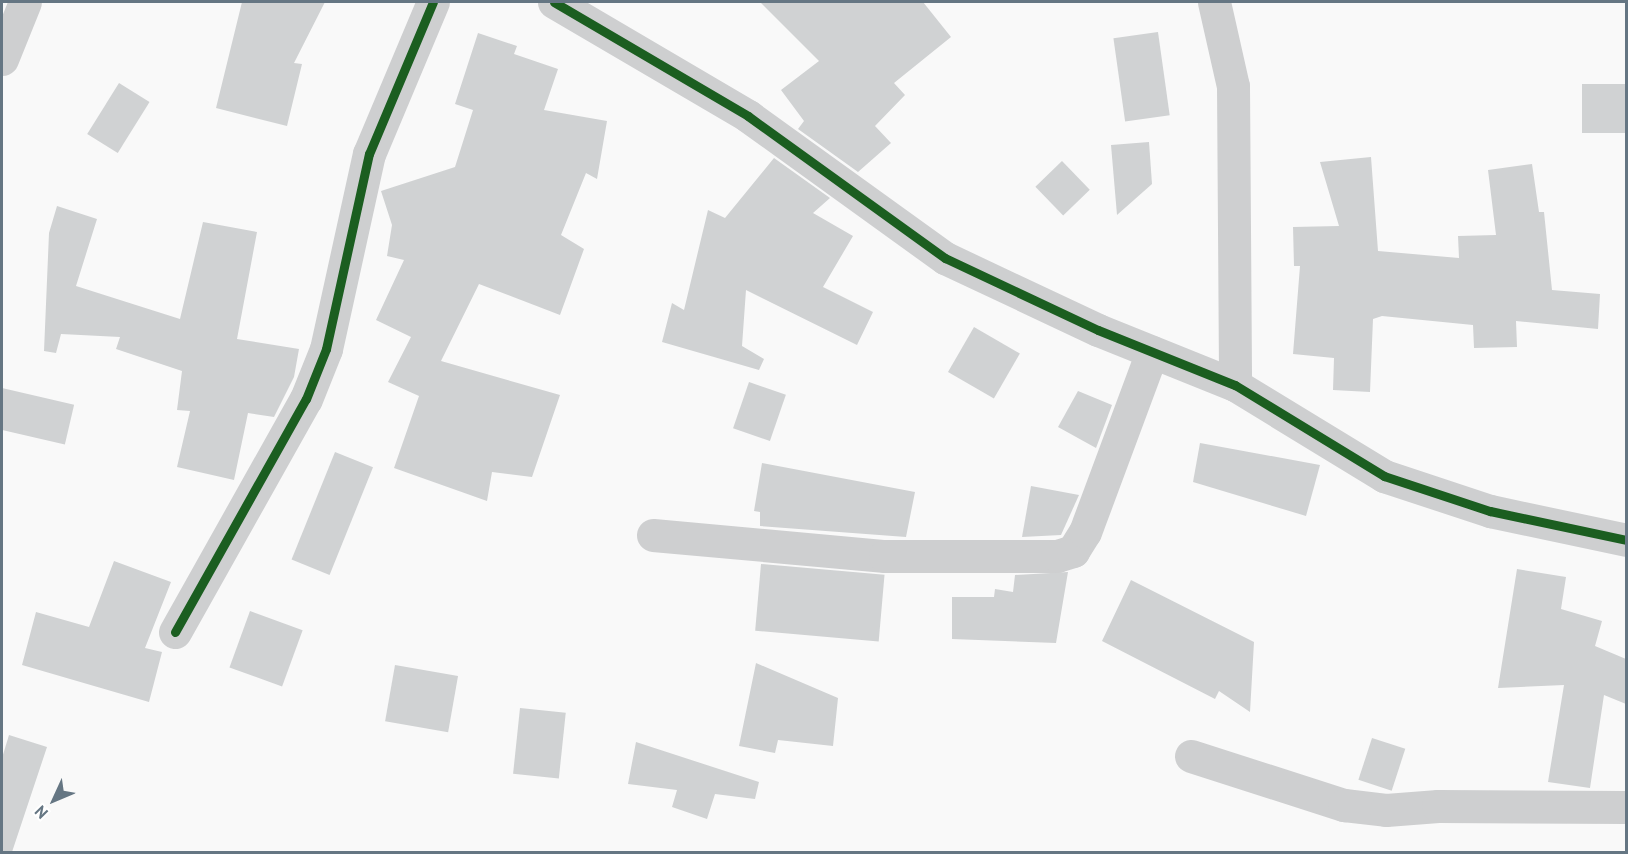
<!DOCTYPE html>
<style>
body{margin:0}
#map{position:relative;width:1628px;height:854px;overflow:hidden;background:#f9f9f9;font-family:"PT Sans",sans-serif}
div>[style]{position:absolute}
.building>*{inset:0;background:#d0d2d3;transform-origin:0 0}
.minor>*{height:33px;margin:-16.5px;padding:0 16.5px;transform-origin:16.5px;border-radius:16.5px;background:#cecfd0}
.cycleway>*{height:9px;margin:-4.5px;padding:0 4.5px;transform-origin:4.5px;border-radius:4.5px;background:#1b5e20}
span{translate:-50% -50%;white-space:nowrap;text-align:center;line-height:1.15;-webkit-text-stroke:6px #fff;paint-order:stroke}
.frame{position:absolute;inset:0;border:3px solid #657683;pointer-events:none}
.north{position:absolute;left:24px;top:770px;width:60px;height:60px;-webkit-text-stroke:4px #fff;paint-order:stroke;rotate:226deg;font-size:16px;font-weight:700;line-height:24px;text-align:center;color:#657683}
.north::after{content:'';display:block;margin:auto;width:21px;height:27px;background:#657683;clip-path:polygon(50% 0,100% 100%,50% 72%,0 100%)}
</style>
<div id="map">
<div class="building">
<div style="clip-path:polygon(242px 2px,325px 2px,294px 63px,302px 64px,287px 126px,216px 108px)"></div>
<div style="clip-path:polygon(760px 2px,923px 2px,951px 37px,894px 83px,905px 95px,875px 126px,891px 143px,858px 172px,798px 129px,804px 121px,781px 90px,819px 61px)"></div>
<div style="left:1158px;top:32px;width:84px;height:45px;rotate:82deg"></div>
<div style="clip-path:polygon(478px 33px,517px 46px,514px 54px,558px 69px,544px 110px,607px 121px,597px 179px,586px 173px,561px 235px,584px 249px,560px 315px,479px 284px,441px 361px,560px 395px,532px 477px,492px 472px,487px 501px,394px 468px,419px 396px,388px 382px,411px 337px,376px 320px,404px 260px,387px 256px,392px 225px,381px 191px,455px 167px,473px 110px,455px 104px)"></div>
<div style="left:119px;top:83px;width:36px;height:60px;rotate:32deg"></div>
<div style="left:1626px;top:84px;width:49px;height:44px;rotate:90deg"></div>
<div style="clip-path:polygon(1149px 142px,1152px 184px,1117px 215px,1111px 145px)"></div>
<div style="clip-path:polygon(1371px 157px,1378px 251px,1459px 258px,1458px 236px,1496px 235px,1488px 170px,1532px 164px,1539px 212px,1544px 212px,1552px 290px,1600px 294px,1598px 329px,1516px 321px,1517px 347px,1474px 348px,1473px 325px,1382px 316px,1373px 319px,1370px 392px,1333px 390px,1334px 358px,1293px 354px,1300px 266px,1294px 266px,1293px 227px,1339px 226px,1320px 162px)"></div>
<div style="clip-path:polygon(774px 158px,830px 198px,813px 213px,853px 236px,823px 287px,873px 312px,857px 345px,746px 290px,742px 346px,764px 359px,759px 370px,662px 342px,672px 303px,684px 310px,708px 210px,725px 218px)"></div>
<div style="left:1062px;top:161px;width:40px;height:37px;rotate:46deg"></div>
<div style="clip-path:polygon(57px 206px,97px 219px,76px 286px,180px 319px,203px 222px,257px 232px,237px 339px,299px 349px,294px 377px,274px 417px,248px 413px,234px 480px,177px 467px,190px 411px,177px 410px,182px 371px,116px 349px,120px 337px,61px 334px,56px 353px,44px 351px,49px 233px)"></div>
<div style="left:974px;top:327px;width:53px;height:52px;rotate:30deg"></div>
<div style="left:749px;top:382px;width:39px;height:49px;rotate:19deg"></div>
<div style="left:2px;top:388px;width:74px;height:41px;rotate:13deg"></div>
<div style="clip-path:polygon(1078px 391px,1112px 405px,1096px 448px,1058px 427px)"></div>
<div style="clip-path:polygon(1200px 443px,1320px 465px,1306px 516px,1193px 482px)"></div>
<div style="left:335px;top:452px;width:41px;height:116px;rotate:22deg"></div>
<div style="clip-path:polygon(762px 463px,915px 492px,906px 537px,760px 526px,760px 512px,754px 511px)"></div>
<div style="clip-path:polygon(1031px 486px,1079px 495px,1061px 535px,1022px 537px)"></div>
<div style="clip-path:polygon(114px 561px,171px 582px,145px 648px,162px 652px,149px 702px,22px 665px,36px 612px,89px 627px)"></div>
<div style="left:761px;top:564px;width:124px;height:67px;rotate:5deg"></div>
<div style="clip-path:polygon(1517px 569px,1566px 577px,1561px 609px,1602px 621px,1595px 646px,1626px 659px,1626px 704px,1604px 695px,1590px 788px,1548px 782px,1564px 685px,1498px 688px)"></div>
<div style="clip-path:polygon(1068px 572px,1056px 643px,952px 639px,952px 597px,994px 597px,995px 589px,1013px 592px,1015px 575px)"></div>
<div style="clip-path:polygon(1131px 580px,1254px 642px,1250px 712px,1219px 691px,1215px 699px,1102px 641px)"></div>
<div style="left:250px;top:611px;width:56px;height:60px;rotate:20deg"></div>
<div style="clip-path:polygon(756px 663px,838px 698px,833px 746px,778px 740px,775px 753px,739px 746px)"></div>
<div style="left:395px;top:665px;width:64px;height:57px;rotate:10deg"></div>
<div style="left:520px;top:708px;width:46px;height:66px;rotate:6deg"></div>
<div style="clip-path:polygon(9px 735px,47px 747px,12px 852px,2px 852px,2px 758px)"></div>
<div style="left:1372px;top:738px;width:35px;height:44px;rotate:18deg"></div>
<div style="clip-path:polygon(636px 742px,759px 782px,755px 799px,715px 794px,707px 819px,672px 807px,677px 790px,628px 784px)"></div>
</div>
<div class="minor">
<div style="left:554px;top:2px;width:225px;rotate:30.4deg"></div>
<div style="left:748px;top:116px;width:243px;rotate:35.8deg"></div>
<div style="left:945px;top:258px;width:169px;rotate:25.2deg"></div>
<div style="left:1098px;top:330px;width:148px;rotate:21.9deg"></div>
<div style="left:1235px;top:385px;width:175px;rotate:31.4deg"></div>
<div style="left:1384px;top:476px;width:112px;rotate:18.3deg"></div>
<div style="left:1490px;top:511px;width:139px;rotate:12deg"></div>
<div style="left:1214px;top:2px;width:86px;rotate:77.3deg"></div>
<div style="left:1233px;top:86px;width:299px;rotate:89.6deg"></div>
<div style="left:2px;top:59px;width:61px;rotate:-68deg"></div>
<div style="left:653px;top:535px;width:233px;rotate:5.2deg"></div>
<div style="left:885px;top:556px;width:172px"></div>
<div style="left:1057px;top:556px;width:17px;rotate:-17deg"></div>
<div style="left:1073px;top:551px;width:22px;rotate:-58deg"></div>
<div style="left:1085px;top:532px;width:192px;rotate:-69.6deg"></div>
<div style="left:175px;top:632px;width:267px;rotate:-60.7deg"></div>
<div style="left:306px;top:399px;width:54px;rotate:-68.2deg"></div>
<div style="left:326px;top:349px;width:200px;rotate:-77.6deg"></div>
<div style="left:369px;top:154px;width:165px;rotate:-67.2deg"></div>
<div style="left:1191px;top:756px;width:161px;rotate:17.8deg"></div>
<div style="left:1344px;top:805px;width:42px;rotate:6.8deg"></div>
<div style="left:1386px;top:810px;width:52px;rotate:-4.4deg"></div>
<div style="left:1438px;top:806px;width:188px;rotate:0.3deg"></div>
</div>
<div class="cycleway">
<div style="left:554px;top:2px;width:225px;rotate:30.4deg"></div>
<div style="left:748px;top:116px;width:243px;rotate:35.8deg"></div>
<div style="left:945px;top:258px;width:169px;rotate:25.2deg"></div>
<div style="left:1098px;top:330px;width:148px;rotate:21.9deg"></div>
<div style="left:1235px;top:385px;width:175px;rotate:31.4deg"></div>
<div style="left:1384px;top:476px;width:112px;rotate:18.3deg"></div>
<div style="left:1490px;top:511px;width:139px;rotate:12deg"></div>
<div style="left:175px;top:632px;width:267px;rotate:-60.7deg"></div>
<div style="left:306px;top:399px;width:54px;rotate:-68.2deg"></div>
<div style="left:326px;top:349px;width:200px;rotate:-77.6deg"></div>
<div style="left:369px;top:154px;width:165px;rotate:-67.2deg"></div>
</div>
<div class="frame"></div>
<div class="north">N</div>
</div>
